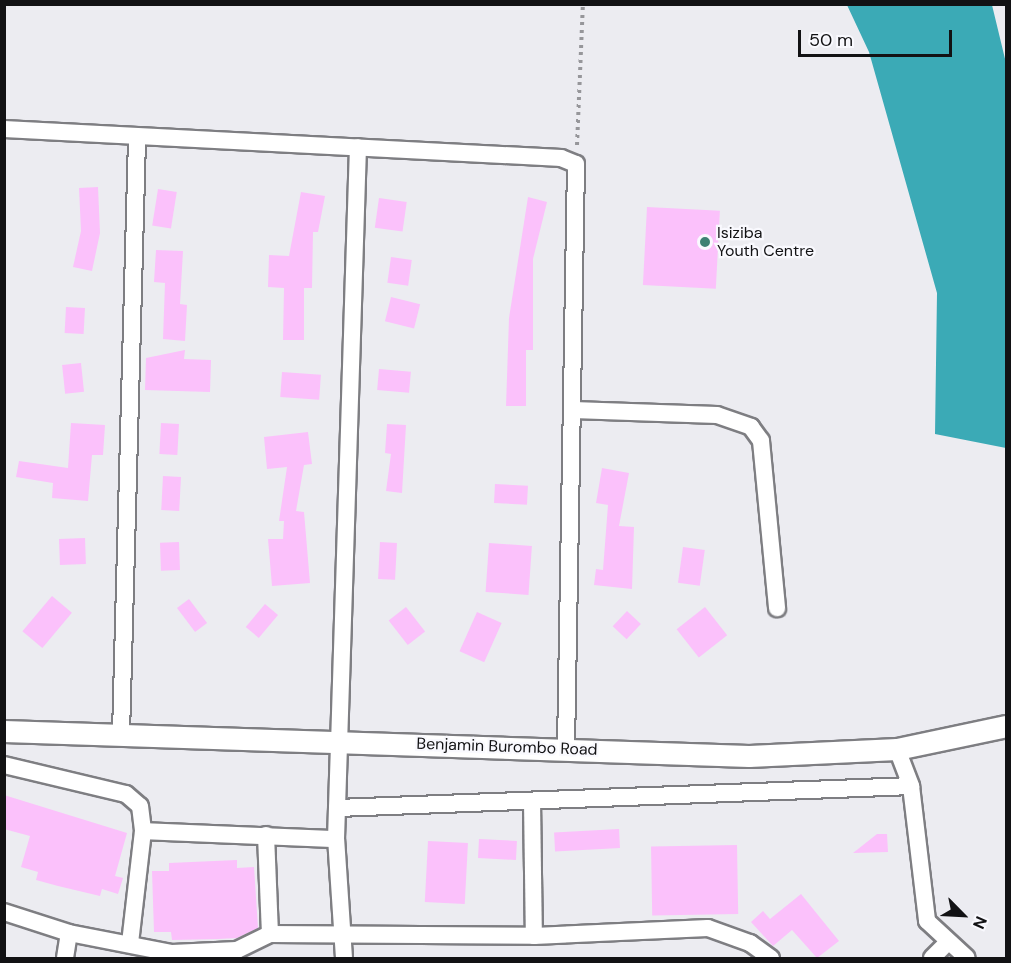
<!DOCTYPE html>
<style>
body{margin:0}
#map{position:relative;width:1011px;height:963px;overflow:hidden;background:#ececf1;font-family:"DM Sans",sans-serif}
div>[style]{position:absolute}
.water>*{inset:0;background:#3baab6}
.building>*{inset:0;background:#fbc1fb;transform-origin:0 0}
.path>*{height:4px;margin-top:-2px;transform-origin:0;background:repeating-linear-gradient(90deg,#96969a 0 3px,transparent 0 7.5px)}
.roads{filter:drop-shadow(2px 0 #7e7e82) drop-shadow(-2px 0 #7e7e82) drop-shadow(0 2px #7e7e82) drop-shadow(0 -2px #7e7e82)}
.minor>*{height:16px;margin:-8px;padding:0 8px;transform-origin:8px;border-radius:8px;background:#fff}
.tertiary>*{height:21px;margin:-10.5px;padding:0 10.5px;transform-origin:10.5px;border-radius:10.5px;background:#fff}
.dots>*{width:16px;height:16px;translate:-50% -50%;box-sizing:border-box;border:3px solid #f9f9fe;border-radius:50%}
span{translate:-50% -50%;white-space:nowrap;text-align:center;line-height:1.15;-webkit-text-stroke:4.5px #f9f9fe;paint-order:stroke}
.poi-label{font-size:16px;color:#121214}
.left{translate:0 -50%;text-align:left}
.street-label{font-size:16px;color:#121214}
.frame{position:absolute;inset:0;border:6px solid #121214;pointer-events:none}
.north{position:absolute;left:933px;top:885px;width:60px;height:60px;-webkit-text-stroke:4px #f9f9fe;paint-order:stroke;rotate:114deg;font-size:16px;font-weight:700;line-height:24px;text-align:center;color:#121214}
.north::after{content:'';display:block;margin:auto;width:21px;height:27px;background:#121214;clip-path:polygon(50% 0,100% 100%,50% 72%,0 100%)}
.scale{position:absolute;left:798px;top:30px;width:154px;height:27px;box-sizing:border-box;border:3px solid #121214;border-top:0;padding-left:8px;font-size:18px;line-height:21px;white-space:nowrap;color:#121214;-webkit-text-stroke:4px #f9f9fe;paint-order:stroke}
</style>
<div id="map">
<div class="water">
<div style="clip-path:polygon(847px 5px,992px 5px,1006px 63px,1006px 448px,935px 434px,937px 293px,869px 52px)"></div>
</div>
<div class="building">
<div style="clip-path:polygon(98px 187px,100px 233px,92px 271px,73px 267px,81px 231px,79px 188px)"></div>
<div style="left:158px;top:189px;width:19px;height:37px;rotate:9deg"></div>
<div style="clip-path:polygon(301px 192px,325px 196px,318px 232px,313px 232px,312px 288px,304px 288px,304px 340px,283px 340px,284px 288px,268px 287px,269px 255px,289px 256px)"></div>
<div style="clip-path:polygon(528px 197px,547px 202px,533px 259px,533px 350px,526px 350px,526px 406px,506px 406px,509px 318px)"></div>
<div style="left:379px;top:198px;width:28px;height:30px;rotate:8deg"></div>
<div style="left:647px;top:207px;width:73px;height:78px;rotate:3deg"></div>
<div style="clip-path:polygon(156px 250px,183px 251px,180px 304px,187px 305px,185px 341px,163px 339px,165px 283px,154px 282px)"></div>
<div style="left:391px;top:257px;width:21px;height:26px;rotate:8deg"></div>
<div style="left:391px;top:297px;width:30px;height:25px;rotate:14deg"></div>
<div style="left:66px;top:307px;width:19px;height:26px;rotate:3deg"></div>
<div style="clip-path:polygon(185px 350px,184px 359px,211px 360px,210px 392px,145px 390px,146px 358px)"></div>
<div style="left:81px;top:363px;width:29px;height:19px;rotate:84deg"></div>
<div style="left:379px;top:369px;width:32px;height:21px;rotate:5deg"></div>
<div style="left:282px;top:372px;width:39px;height:25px;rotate:4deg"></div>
<div style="clip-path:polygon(71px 423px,105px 425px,103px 455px,92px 455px,88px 501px,52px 498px,53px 483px,16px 477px,19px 461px,68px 468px)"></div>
<div style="left:161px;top:423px;width:18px;height:31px;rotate:3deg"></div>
<div style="clip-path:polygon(387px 424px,406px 425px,402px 493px,386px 491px,391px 454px,385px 453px)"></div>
<div style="clip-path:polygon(308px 432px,312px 464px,304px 465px,296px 511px,304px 512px,310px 583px,272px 586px,268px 539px,283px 539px,284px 521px,279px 521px,287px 467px,267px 469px,264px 437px)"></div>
<div style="clip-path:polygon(602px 468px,629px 473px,619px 526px,634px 527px,632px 589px,594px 585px,596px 569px,603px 570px,608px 505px,596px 503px)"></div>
<div style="left:163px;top:476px;width:18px;height:34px;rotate:3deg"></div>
<div style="left:495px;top:484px;width:33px;height:19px;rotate:3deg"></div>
<div style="left:85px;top:538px;width:26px;height:26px;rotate:88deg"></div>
<div style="left:179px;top:542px;width:28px;height:19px;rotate:88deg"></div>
<div style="left:380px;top:542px;width:17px;height:37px;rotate:3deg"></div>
<div style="left:489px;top:543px;width:43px;height:49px;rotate:4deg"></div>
<div style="left:683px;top:547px;width:22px;height:36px;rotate:8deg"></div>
<div style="left:52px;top:596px;width:26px;height:46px;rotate:40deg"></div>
<div style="left:189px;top:599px;width:30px;height:15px;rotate:53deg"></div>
<div style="left:265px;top:604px;width:17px;height:30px;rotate:40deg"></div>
<div style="left:406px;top:607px;width:31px;height:22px;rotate:52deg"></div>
<div style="left:705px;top:607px;width:36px;height:36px;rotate:52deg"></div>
<div style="left:627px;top:611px;width:19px;height:21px;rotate:43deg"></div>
<div style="left:477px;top:612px;width:27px;height:43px;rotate:24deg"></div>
<div style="clip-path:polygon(4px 795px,127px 833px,115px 876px,123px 878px,118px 894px,102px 889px,100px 896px,58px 886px,36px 880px,38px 872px,21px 867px,30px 836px,4px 829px)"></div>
<div style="left:619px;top:829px;width:19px;height:65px;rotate:87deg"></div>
<div style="clip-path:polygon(877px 834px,887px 834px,888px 852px,853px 853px)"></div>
<div style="left:479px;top:839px;width:38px;height:19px;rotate:3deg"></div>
<div style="left:428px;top:841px;width:40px;height:61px;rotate:3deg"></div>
<div style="left:737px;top:845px;width:69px;height:86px;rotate:89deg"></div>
<div style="clip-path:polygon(237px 860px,237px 868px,254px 867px,258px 928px,237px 938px,218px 939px,172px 940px,171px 932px,154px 932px,152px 871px,169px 871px,169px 863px)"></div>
<div style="clip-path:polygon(801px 894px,839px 941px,817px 958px,792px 930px,773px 946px,751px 922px,763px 911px,770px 919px)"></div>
</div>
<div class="path">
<div style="left:577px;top:145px;width:141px;rotate:-87.6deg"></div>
</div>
<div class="roads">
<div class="minor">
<div style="left:4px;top:129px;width:558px;rotate:2.98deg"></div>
<div style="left:561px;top:158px;width:16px;rotate:22deg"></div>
<div style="left:576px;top:164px;width:586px;rotate:90.98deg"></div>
<div style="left:573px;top:410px;width:144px;rotate:2deg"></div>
<div style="left:717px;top:415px;width:36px;rotate:19deg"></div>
<div style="left:751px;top:427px;width:17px;rotate:54deg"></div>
<div style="left:761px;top:441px;width:168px;rotate:84.5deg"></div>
<div style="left:121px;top:734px;width:596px;rotate:-88.46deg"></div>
<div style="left:897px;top:749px;width:40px;rotate:69deg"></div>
<div style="left:911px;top:786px;width:136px;rotate:83.2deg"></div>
<div style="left:927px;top:921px;width:54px;rotate:42.8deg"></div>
<div style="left:4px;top:765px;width:125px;rotate:13.4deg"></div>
<div style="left:126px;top:794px;width:18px;rotate:41deg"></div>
<div style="left:140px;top:806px;width:25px;rotate:83deg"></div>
<div style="left:143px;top:831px;width:114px;rotate:96.6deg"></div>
<div style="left:532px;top:801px;width:135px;rotate:89.2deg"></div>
<div style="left:337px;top:808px;width:574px;rotate:-2.19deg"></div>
<div style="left:143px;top:831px;width:193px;rotate:2.4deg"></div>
<div style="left:266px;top:835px;width:99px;rotate:87.7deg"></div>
<div style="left:4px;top:912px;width:68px;rotate:17.9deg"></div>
<div style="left:69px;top:933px;width:105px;rotate:11deg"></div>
<div style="left:172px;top:953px;width:65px;rotate:-2.6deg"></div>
<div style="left:237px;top:950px;width:37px;rotate:-26deg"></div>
<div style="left:270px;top:934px;width:264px;rotate:0.4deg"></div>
<div style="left:534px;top:936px;width:174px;rotate:-2.6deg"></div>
<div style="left:708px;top:928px;width:45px;rotate:19.7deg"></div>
<div style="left:750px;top:943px;width:26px;rotate:36deg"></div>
<div style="left:65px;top:958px;width:25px;rotate:-81deg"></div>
<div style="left:344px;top:958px;width:119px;rotate:-93.8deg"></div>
<div style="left:336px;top:839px;width:692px;rotate:-88.18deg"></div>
<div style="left:932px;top:958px;width:21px;rotate:-45deg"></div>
</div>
<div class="tertiary">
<div style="left:4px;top:731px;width:745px;rotate:1.92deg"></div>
<div style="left:749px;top:756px;width:148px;rotate:-2.7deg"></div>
<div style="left:897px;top:749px;width:111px;rotate:-11.9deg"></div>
</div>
</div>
<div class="dots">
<div style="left:705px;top:242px;background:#3e8173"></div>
</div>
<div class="poi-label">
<span class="left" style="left:717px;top:242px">Isiziba<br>Youth Centre</span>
</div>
<div class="street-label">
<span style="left:507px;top:747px;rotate:2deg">Benjamin Burombo Road</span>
</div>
<div class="frame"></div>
<div class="north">N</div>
<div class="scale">50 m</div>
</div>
